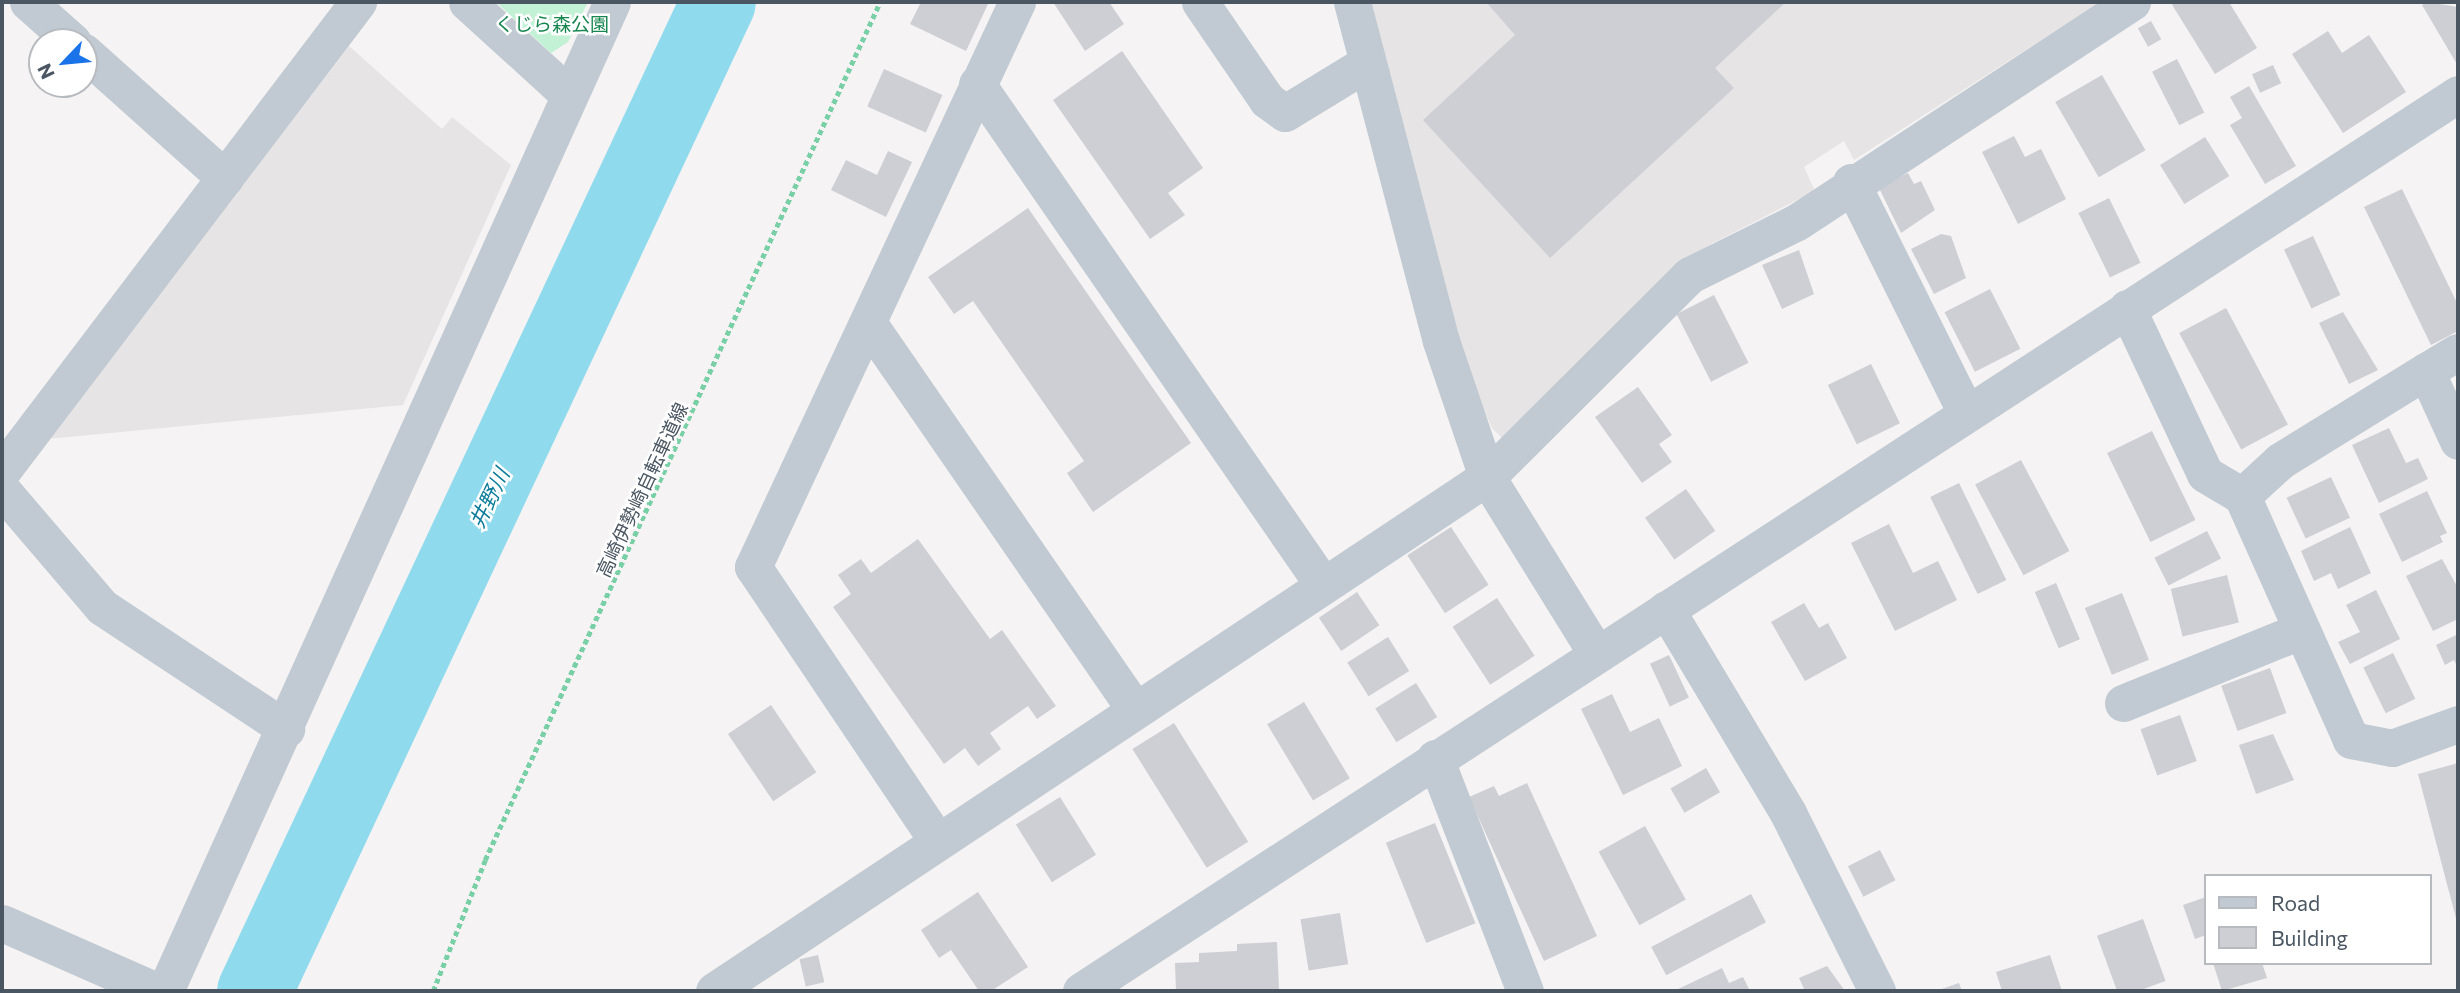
<!DOCTYPE html>
<meta charset="utf-8">
<style>
body{margin:0}
#map{position:relative;width:2460px;height:993px;overflow:hidden;background:#f5f3f3;font-family:Commissioner,"Noto Sans JP",sans-serif}
div>[style]{position:absolute}
.education>*{inset:0;background:#e6e4e5}
.green>*{inset:0;background:#c3f1d5}
.river>*{height:75px;margin:-37.5px;padding:0 37.5px;transform-origin:37.5px;border-radius:37.5px;background:#90daee}
.building>*{inset:0;background:#cdcfd5;transform-origin:0 0}
.path>*{height:4.5px;margin-top:-2.25px;transform-origin:0;background:repeating-linear-gradient(90deg,#7ad0a6 0 5px,transparent 0 8.5px)}
.minor>*{height:37px;margin:-18.5px;padding:0 18.5px;transform-origin:18.5px;border-radius:18.5px;background:#c1cad2}
span{translate:-50% -50%;white-space:nowrap;text-align:center;line-height:1.15;-webkit-text-stroke:5px #fff;paint-order:stroke}
.park-label{font-size:19px;color:#17864f}
.street-label{font-size:19px;color:#4a5661}
.water-label{font-size:21px;color:#0c7c9b;font-style:italic}
.frame{position:absolute;inset:0;border:4px solid #4a5661;pointer-events:none}
.legend{position:absolute;left:2204px;top:874px;width:228px;height:91px;box-sizing:border-box;background:#fff;border:2px solid #b7bbc0;margin:0;padding:9px 12px;list-style:none;font-size:21px;color:#4a5661}
.legend li{display:flex;align-items:center;gap:14px;height:35px}
.legend b{width:35px;border:2px solid #b7bbc0}
.north{position:absolute;left:28px;top:28px;width:70px;height:70px;box-sizing:border-box;background:#fff;border:2px solid #b7bbc0;border-radius:50%;rotate:244deg;font-size:19px;font-weight:700;line-height:28px;text-align:center;color:#4a5661}
.north::after{content:'';display:block;margin:auto;width:24px;height:32px;background:#1a73e8;clip-path:polygon(50% 0,100% 100%,50% 72%,0 100%)}
</style>
<div id="map">
<div class="education">
<div style="clip-path:polygon(1368px 2px,2100px 2px,1854px 160px,1844px 141px,1804px 167px,1815px 191px,1709px 245px,1655px 285px,1505px 441px,1492px 428px,1462px 360px)"></div>
<div style="clip-path:polygon(349px 46px,442px 129px,452px 117px,511px 165px,403px 405px,48px 439px)"></div>
</div>
<div class="green">
<div style="clip-path:polygon(496px 2px,588px 2px,568px 42px,551px 53px)"></div>
</div>
<div class="river">
<div style="left:254px;top:991px;width:1092px;rotate:-64.87deg"></div>
</div>
<div class="building">
<div style="clip-path:polygon(921px 2px,989px 2px,966px 51px,910px 24px)"></div>
<div style="clip-path:polygon(1053px 2px,1109px 2px,1124px 24px,1085px 51px)"></div>
<div style="clip-path:polygon(1486px 2px,1786px 2px,1715px 68px,1734px 88px,1550px 258px,1423px 120px,1515px 35px)"></div>
<div style="clip-path:polygon(2229px 2px,2257px 48px,2215px 74px,2171px 3px)"></div>
<div style="clip-path:polygon(2427px 2px,2458px 7px,2458px 66px,2422px 5px)"></div>
<div style="left:2151px;top:21px;width:21px;height:15px;rotate:61deg"></div>
<div style="clip-path:polygon(2328px 31px,2342px 53px,2369px 35px,2406px 92px,2343px 133px,2292px 54px)"></div>
<div style="clip-path:polygon(1122px 51px,1203px 168px,1168px 193px,1185px 215px,1150px 239px,1053px 100px)"></div>
<div style="left:2177px;top:59px;width:60px;height:28px;rotate:63deg"></div>
<div style="left:2273px;top:65px;width:20px;height:23px;rotate:66deg"></div>
<div style="left:884px;top:69px;width:64px;height:41px;rotate:24deg"></div>
<div style="left:2102px;top:75px;width:87px;height:54px;rotate:60deg"></div>
<div style="clip-path:polygon(2249px 86px,2296px 166px,2265px 184px,2230px 125px,2242px 118px,2230px 97px)"></div>
<div style="clip-path:polygon(2014px 136px,2025px 157px,2041px 149px,2066px 199px,2018px 224px,1982px 152px)"></div>
<div style="left:2205px;top:137px;width:46px;height:53px;rotate:58deg"></div>
<div style="clip-path:polygon(888px 151px,912px 162px,886px 217px,831px 190px,846px 160px,877px 175px)"></div>
<div style="clip-path:polygon(1908px 173px,1914px 184px,1921px 181px,1935px 210px,1901px 233px,1879px 188px)"></div>
<div style="clip-path:polygon(2402px 189px,2458px 305px,2458px 331px,2431px 345px,2364px 207px)"></div>
<div style="left:2109px;top:198px;width:72px;height:34px;rotate:64deg"></div>
<div style="clip-path:polygon(1028px 208px,1191px 443px,1093px 512px,1067px 473px,1084px 461px,973px 301px,954px 314px,928px 277px)"></div>
<div style="clip-path:polygon(1941px 234px,1951px 236px,1966px 278px,1934px 294px,1911px 249px)"></div>
<div style="left:2313px;top:236px;width:65px;height:32px;rotate:65deg"></div>
<div style="clip-path:polygon(1799px 250px,1814px 294px,1782px 309px,1762px 265px)"></div>
<div style="left:1990px;top:289px;width:67px;height:51px;rotate:63deg"></div>
<div style="left:1714px;top:295px;width:76px;height:42px;rotate:63deg"></div>
<div style="left:2226px;top:308px;width:132px;height:53px;rotate:62deg"></div>
<div style="clip-path:polygon(2343px 312px,2378px 370px,2349px 384px,2319px 323px)"></div>
<div style="left:1871px;top:364px;width:66px;height:48px;rotate:64deg"></div>
<div style="clip-path:polygon(1638px 387px,1672px 435px,1659px 444px,1672px 462px,1642px 483px,1595px 417px)"></div>
<div style="clip-path:polygon(2389px 428px,2406px 463px,2418px 458px,2428px 479px,2379px 503px,2352px 445px)"></div>
<div style="left:2152px;top:431px;width:99px;height:50px;rotate:64deg"></div>
<div style="left:2021px;top:460px;width:103px;height:52px;rotate:62deg"></div>
<div style="left:2331px;top:477px;width:45px;height:49px;rotate:65deg"></div>
<div style="left:1959px;top:483px;width:108px;height:32px;rotate:64deg"></div>
<div style="left:1686px;top:489px;width:51px;height:50px;rotate:55deg"></div>
<div style="clip-path:polygon(2427px 491px,2447px 533px,2440px 536px,2443px 542px,2402px 562px,2379px 514px)"></div>
<div style="clip-path:polygon(1889px 524px,1913px 573px,1938px 561px,1957px 600px,1895px 631px,1851px 543px)"></div>
<div style="left:1451px;top:527px;width:69px;height:52px;rotate:57deg"></div>
<div style="clip-path:polygon(2350px 527px,2371px 573px,2338px 589px,2331px 573px,2314px 581px,2301px 551px)"></div>
<div style="left:2207px;top:531px;width:31px;height:59px;rotate:63deg"></div>
<div style="clip-path:polygon(918px 539px,990px 639px,1002px 630px,1056px 706px,1037px 719px,1028px 706px,990px 733px,1001px 749px,978px 766px,965px 748px,944px 764px,833px 607px,851px 594px,838px 575px,861px 559px,871px 573px)"></div>
<div style="clip-path:polygon(2442px 559px,2458px 588px,2458px 619px,2433px 631px,2406px 576px)"></div>
<div style="left:2227px;top:575px;width:49px;height:58px;rotate:76deg"></div>
<div style="left:2056px;top:583px;width:61px;height:23px;rotate:67deg"></div>
<div style="clip-path:polygon(2376px 590px,2400px 639px,2350px 664px,2338px 642px,2360px 632px,2346px 605px)"></div>
<div style="left:1357px;top:592px;width:40px;height:46px;rotate:56deg"></div>
<div style="left:2122px;top:593px;width:72px;height:40px;rotate:68deg"></div>
<div style="left:1497px;top:598px;width:69px;height:53px;rotate:57deg"></div>
<div style="clip-path:polygon(1804px 603px,1819px 628px,1828px 623px,1847px 658px,1805px 681px,1771px 622px)"></div>
<div style="clip-path:polygon(2458px 634px,2458px 668px,2454px 660px,2445px 665px,2436px 645px)"></div>
<div style="left:1388px;top:637px;width:40px;height:48px;rotate:58deg"></div>
<div style="left:2393px;top:653px;width:51px;height:33px;rotate:64deg"></div>
<div style="left:1669px;top:655px;width:47px;height:21px;rotate:65deg"></div>
<div style="left:2270px;top:668px;width:48px;height:52px;rotate:70deg"></div>
<div style="left:1416px;top:683px;width:40px;height:48px;rotate:58deg"></div>
<div style="clip-path:polygon(1612px 694px,1630px 732px,1659px 718px,1682px 766px,1623px 795px,1581px 709px)"></div>
<div style="left:1304px;top:702px;width:89px;height:43px;rotate:59deg"></div>
<div style="left:771px;top:705px;width:81px;height:52px;rotate:56deg"></div>
<div style="left:2180px;top:715px;width:49px;height:42px;rotate:70deg"></div>
<div style="left:1174px;top:723px;width:140px;height:49px;rotate:58deg"></div>
<div style="clip-path:polygon(2273px 734px,2294px 780px,2256px 794px,2239px 745px)"></div>
<div style="clip-path:polygon(2458px 763px,2458px 922px,2457px 922px,2418px 774px)"></div>
<div style="left:1706px;top:768px;width:28px;height:41px;rotate:60deg"></div>
<div style="clip-path:polygon(1527px 783px,1597px 936px,1544px 961px,1469px 797px,1494px 786px,1499px 796px)"></div>
<div style="left:1060px;top:797px;width:68px;height:52px;rotate:58deg"></div>
<div style="left:1435px;top:823px;width:108px;height:53px;rotate:68deg"></div>
<div style="left:1645px;top:826px;width:84px;height:53px;rotate:61deg"></div>
<div style="left:1880px;top:850px;width:34px;height:36px;rotate:63deg"></div>
<div style="clip-path:polygon(978px 892px,1028px 967px,991px 991px,979px 991px,951px 950px,939px 958px,921px 930px)"></div>
<div style="left:1751px;top:894px;width:32px;height:113px;rotate:62deg"></div>
<div style="clip-path:polygon(2206px 897px,2206px 935px,2195px 939px,2183px 905px)"></div>
<div style="left:1340px;top:913px;width:52px;height:40px;rotate:81deg"></div>
<div style="left:2143px;top:919px;width:66px;height:49px;rotate:70deg"></div>
<div style="clip-path:polygon(1277px 942px,1279px 989px,1176px 991px,1175px 963px,1199px 962px,1199px 953px,1237px 951px,1237px 944px)"></div>
<div style="left:818px;top:955px;width:28px;height:19px;rotate:77deg"></div>
<div style="clip-path:polygon(2050px 955px,2062px 991px,2002px 991px,1996px 972px)"></div>
<div style="clip-path:polygon(2213px 963px,2262px 963px,2267px 978px,2222px 991px)"></div>
<div style="clip-path:polygon(1827px 966px,1845px 991px,1805px 991px,1799px 978px)"></div>
<div style="clip-path:polygon(1722px 968px,1729px 983px,1743px 977px,1750px 991px,1674px 991px)"></div>
<div style="clip-path:polygon(1959px 983px,1962px 991px,1936px 991px)"></div>
</div>
<div class="path">
<div style="left:433px;top:991px;width:141px;rotate:-68.3deg"></div>
<div style="left:485px;top:860px;width:945px;rotate:-65.28deg"></div>
</div>
<div class="minor">
<div style="left:28px;top:2px;width:60px;rotate:41.6deg"></div>
<div style="left:467px;top:2px;width:137px;rotate:42.3deg"></div>
<div style="left:1200px;top:2px;width:119px;rotate:55.6deg"></div>
<div style="left:1267px;top:100px;width:22px;rotate:36deg"></div>
<div style="left:1285px;top:113px;width:96px;rotate:-31.4deg"></div>
<div style="left:1352px;top:2px;width:350px;rotate:75.3deg"></div>
<div style="left:1441px;top:341px;width:144px;rotate:71.3deg"></div>
<div style="left:1487px;top:477px;width:207px;rotate:58.2deg"></div>
<div style="left:84px;top:52px;width:189px;rotate:41.8deg"></div>
<div style="left:977px;top:84px;width:605px;rotate:55.36deg"></div>
<div style="left:1851px;top:182px;width:258px;rotate:63.5deg"></div>
<div style="left:2127px;top:308px;width:183px;rotate:64.8deg"></div>
<div style="left:2205px;top:474px;width:43px;rotate:30.7deg"></div>
<div style="left:2242px;top:496px;width:267px;rotate:65.9deg"></div>
<div style="left:2351px;top:740px;width:42px;rotate:11deg"></div>
<div style="left:2392px;top:748px;width:70px;rotate:-20deg"></div>
<div style="left:869px;top:324px;width:467px;rotate:55.4deg"></div>
<div style="left:2426px;top:371px;width:37px;rotate:-31deg"></div>
<div style="left:2px;top:471px;width:589px;rotate:-52.8deg"></div>
<div style="left:2px;top:490px;width:154px;rotate:49.5deg"></div>
<div style="left:102px;top:607px;width:221px;rotate:33.5deg"></div>
<div style="left:2242px;top:496px;width:52px;rotate:-42.6deg"></div>
<div style="left:2280px;top:461px;width:172px;rotate:-31.7deg"></div>
<div style="left:2426px;top:371px;width:77px;rotate:65.4deg"></div>
<div style="left:1666px;top:609px;width:238px;rotate:59.1deg"></div>
<div style="left:1788px;top:813px;width:199px;rotate:63.4deg"></div>
<div style="left:2123px;top:703px;width:193px;rotate:-22.2deg"></div>
<div style="left:1435px;top:758px;width:250px;rotate:68.9deg"></div>
<div style="left:936px;top:839px;width:328px;rotate:-123.9deg"></div>
<div style="left:753px;top:567px;width:624px;rotate:-64.96deg"></div>
<div style="left:2px;top:923px;width:168px;rotate:23.8deg"></div>
<div style="left:165px;top:991px;width:1085px;rotate:-65.68deg"></div>
<div style="left:714px;top:991px;width:928px;rotate:-33.62deg"></div>
<div style="left:1487px;top:477px;width:286px;rotate:-44.9deg"></div>
<div style="left:1690px;top:275px;width:119px;rotate:-26.4deg"></div>
<div style="left:1797px;top:222px;width:401px;rotate:-33.3deg"></div>
<div style="left:1081px;top:991px;width:1643px;rotate:-33.08deg"></div>
</div>
<div class="park-label">
<span style="left:552px;top:24px">くじら森公園</span>
</div>
<div class="street-label">
<span style="left:642px;top:490px;rotate:-65deg">高崎伊勢崎自転車道線</span>
</div>
<div class="water-label">
<span style="left:489px;top:498px;rotate:-64deg">井野川</span>
</div>
<div class="frame"></div>
<ul class="legend">
<li><b style="height:9px;background:#c1cad2"></b>Road</li>
<li><b style="height:19px;background:#cdcfd5"></b>Building</li>
</ul>
<div class="north">N</div>
</div>
